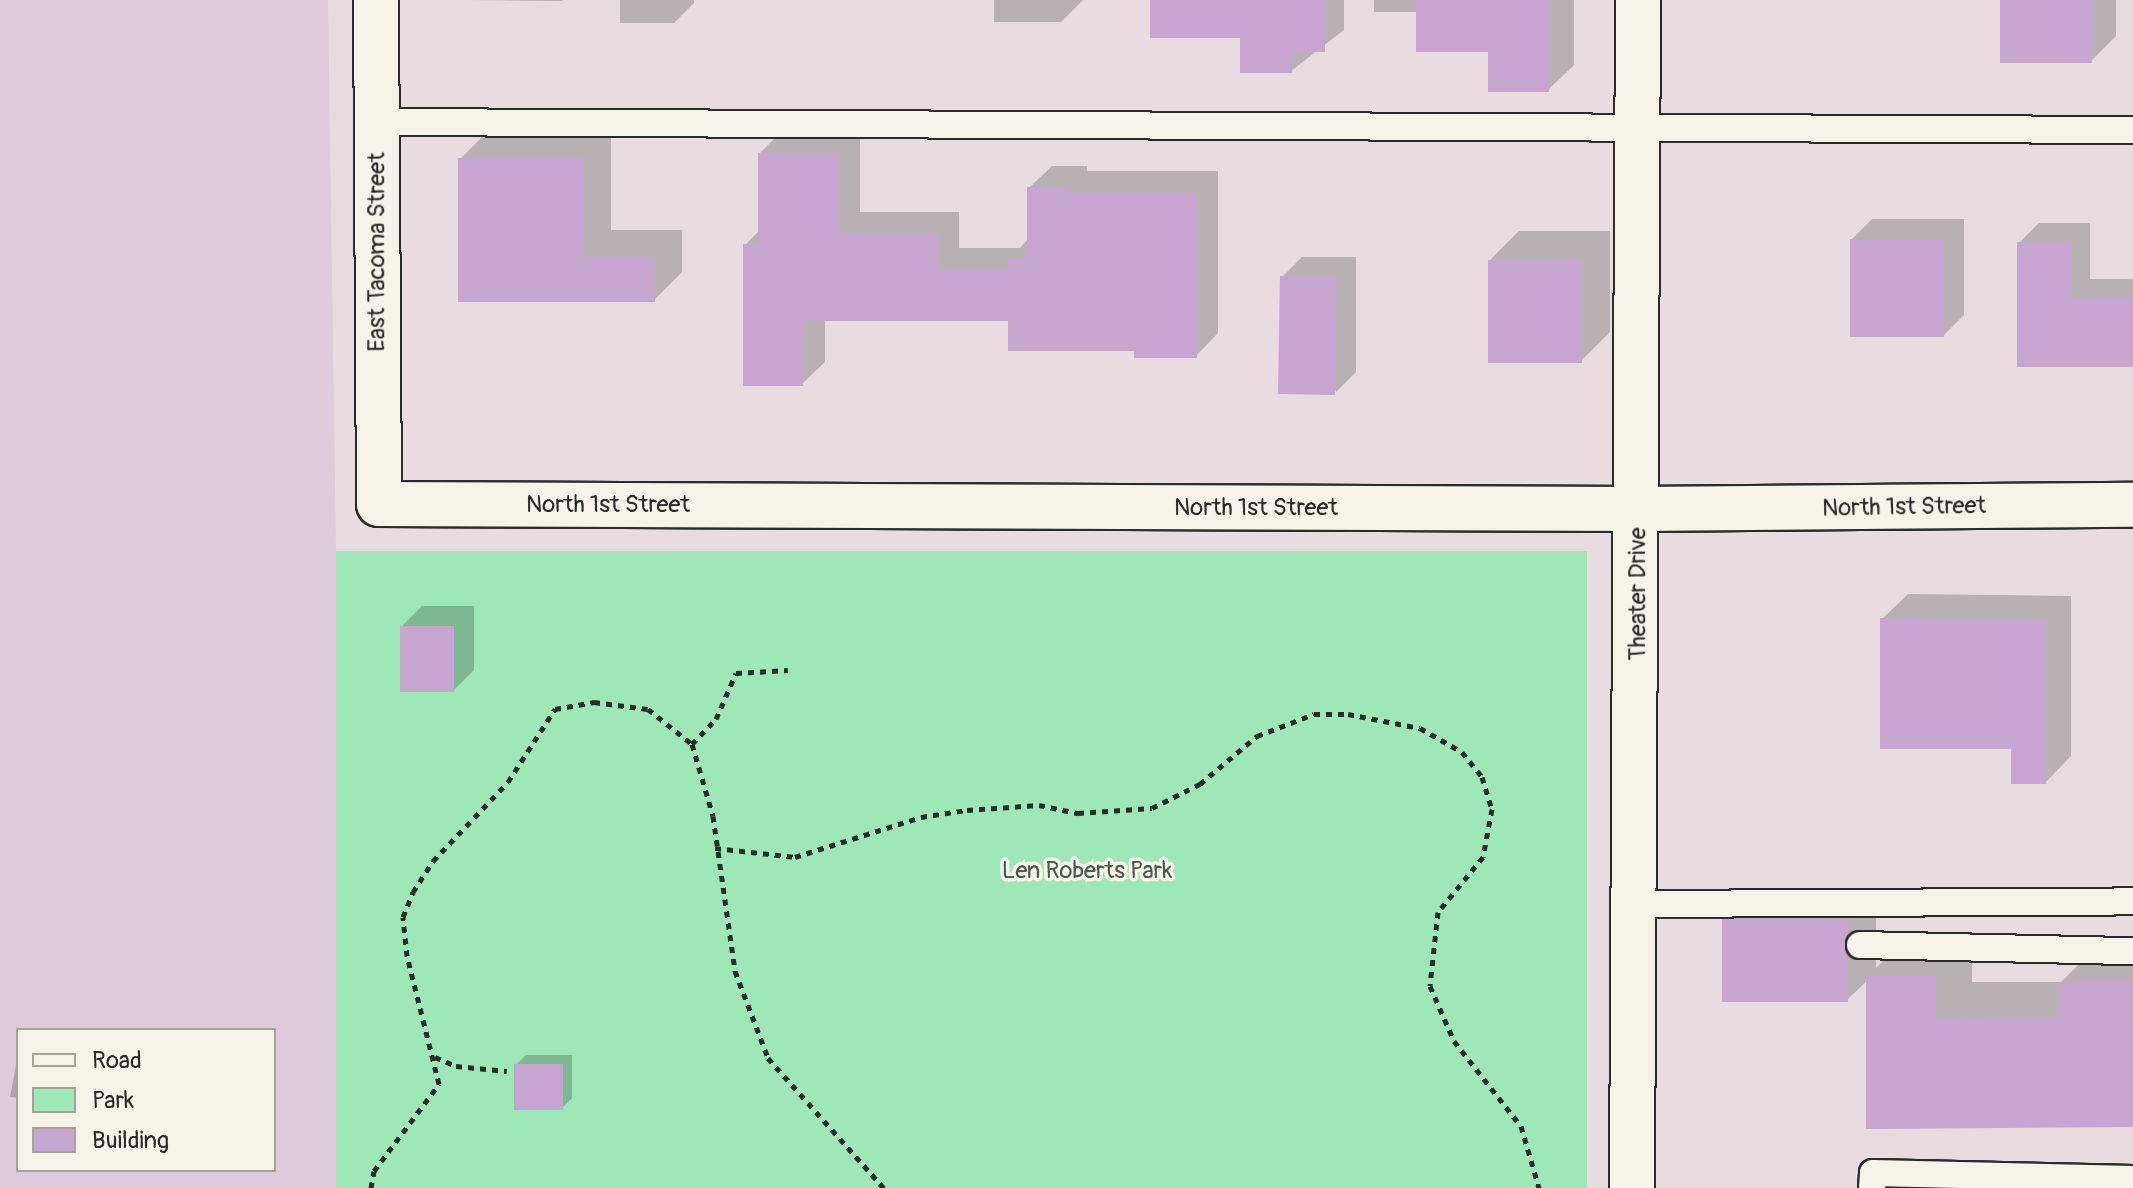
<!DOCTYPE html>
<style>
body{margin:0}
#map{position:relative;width:2133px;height:1188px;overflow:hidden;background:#e8dce1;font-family:Pangolin,sans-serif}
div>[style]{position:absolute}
.built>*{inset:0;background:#deccdc}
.green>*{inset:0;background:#9ee7b6;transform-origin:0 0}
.shadow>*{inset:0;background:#0003}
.building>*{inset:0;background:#c6a5d0;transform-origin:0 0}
.path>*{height:5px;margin-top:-2.5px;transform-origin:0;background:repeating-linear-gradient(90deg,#2b2b2b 0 6px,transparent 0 12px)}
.roads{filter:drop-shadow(2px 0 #2b2b2b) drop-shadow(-2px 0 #2b2b2b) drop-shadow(0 2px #2b2b2b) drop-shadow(0 -2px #2b2b2b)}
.service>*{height:26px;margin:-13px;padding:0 13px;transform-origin:13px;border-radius:13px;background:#f7f3e8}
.minor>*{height:44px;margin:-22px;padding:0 22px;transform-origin:22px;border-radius:22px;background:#f7f3e8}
span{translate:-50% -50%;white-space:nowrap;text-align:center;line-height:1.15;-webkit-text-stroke:7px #f7f3e8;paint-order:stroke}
.street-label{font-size:24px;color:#2b2b2b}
.park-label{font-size:24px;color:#485a4e}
.legend{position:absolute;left:16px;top:1028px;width:260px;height:144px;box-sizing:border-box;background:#f7f3e8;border:2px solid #a5a39c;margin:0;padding:10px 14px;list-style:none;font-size:24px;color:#2b2b2b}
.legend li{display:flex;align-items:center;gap:16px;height:40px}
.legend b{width:40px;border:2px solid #a5a39c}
</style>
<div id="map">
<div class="built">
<div style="clip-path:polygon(evenodd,0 0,328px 0,336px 551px,336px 1188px,0 1188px,0 0,18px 1030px,274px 1030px,274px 1170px,18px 1170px,18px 1030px)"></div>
</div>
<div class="green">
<div style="left:336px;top:551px;width:1251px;height:637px"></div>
</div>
<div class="shadow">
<div style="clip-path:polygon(471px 0,563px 0,562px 1px)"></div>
<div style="clip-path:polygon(620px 0,694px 0,694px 3px,674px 23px,620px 23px)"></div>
<div style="clip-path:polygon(994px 0,1083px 0,1061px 22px,994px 22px)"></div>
<div style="clip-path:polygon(1152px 0,1344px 0,1344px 30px,1291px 71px,1242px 36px)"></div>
<div style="clip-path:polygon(1374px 0,1574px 0,1574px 65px,1548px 90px,1490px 50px,1418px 12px,1374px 12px)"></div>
<div style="clip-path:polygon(2002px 0,2116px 0,2116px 36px,2091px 61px)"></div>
<div style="clip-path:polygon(488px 131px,611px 131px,611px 230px,682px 230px,682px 272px,654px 300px,460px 300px,460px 159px)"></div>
<div style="clip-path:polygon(782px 131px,860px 131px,860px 212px,959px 212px,959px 248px,1020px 248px,1029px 238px,1029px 188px,1052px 166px,1087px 166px,1087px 171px,1218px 171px,1218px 333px,1196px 356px,1010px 319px,825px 319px,825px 362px,802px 384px,745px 245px,760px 230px,760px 153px)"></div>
<div style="clip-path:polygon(1872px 219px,1964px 219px,1964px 315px,1944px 335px,1852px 239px)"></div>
<div style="clip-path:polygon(2039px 223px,2090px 223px,2090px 279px,2133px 279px,2133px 366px,2019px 243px)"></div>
<div style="clip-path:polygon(1519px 231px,1610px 231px,1610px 332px,1581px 361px,1490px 260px)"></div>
<div style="clip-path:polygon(1302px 257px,1356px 257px,1356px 372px,1336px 392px,1282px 277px)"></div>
<div style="clip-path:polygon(1908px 594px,2071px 596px,2071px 756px,2046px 782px,1882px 619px)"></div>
<div style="clip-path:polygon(422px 606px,474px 606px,474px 670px,454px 690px,402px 626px)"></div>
<div style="clip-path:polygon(1753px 891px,1876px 891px,1876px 968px,1904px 940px,1972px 940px,1972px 982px,2061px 982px,2097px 946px,2133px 946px,2133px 1125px,1868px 1127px,1868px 980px,1847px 1000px,1724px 920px)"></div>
<div style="clip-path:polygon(18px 1055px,18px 1098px,10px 1097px)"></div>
<div style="clip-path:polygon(526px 1055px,572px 1055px,572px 1098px,562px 1108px,516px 1065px)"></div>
</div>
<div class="building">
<div style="clip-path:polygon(1150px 0,1325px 0,1325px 52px,1292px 52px,1292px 73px,1240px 73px,1240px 38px,1150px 38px)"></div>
<div style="clip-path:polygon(1416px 0,1549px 0,1549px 92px,1488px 92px,1488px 52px,1416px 52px)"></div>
<div style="left:2000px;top:0;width:92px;height:63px"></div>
<div style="clip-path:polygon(758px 153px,838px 153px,838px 233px,938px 233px,938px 270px,1008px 270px,1008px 258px,1027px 258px,1027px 187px,1066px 187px,1066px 193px,1197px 193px,1197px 358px,1134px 358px,1134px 351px,1008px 351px,1008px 321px,803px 321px,803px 386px,743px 386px,743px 244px,758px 244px)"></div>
<div style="clip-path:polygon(458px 158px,584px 158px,584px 257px,655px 257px,655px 302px,458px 302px)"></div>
<div style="left:1850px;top:239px;width:94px;height:98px"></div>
<div style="clip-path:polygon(2017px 242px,2071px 242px,2071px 298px,2133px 298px,2133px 367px,2017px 367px)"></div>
<div style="left:1488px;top:260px;width:94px;height:103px"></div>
<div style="left:1280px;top:276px;width:57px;height:118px;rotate:1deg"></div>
<div style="clip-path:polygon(1880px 618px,2046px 620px,2046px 784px,2011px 784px,2011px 749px,1880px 749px)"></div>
<div style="left:400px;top:626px;width:54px;height:66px"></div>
<div style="left:1722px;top:919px;width:126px;height:83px"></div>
<div style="clip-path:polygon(1866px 976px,1936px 976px,1936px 1018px,2059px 1017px,2059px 982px,2132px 981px,2133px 1127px,1866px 1129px)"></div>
<div style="left:514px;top:1064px;width:49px;height:46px"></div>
</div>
<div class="path">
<div style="left:692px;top:744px;width:35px;rotate:-46deg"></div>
<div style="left:716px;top:719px;width:50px;rotate:-66.5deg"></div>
<div style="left:736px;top:673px;width:52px;rotate:-3.3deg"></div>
<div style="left:715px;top:848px;width:81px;rotate:6.4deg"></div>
<div style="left:795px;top:857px;width:132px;rotate:-17.6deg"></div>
<div style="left:921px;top:817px;width:47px;rotate:-8.7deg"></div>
<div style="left:967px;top:810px;width:72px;rotate:-4deg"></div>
<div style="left:1039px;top:805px;width:40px;rotate:12deg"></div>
<div style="left:1078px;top:813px;width:74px;rotate:-3.9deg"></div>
<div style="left:1152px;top:808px;width:54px;rotate:-26.6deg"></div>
<div style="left:1200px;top:784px;width:75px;rotate:-40.1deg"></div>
<div style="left:1257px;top:736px;width:61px;rotate:-21.1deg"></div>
<div style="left:1314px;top:714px;width:34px"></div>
<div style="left:1348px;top:714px;width:73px;rotate:11deg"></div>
<div style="left:1420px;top:728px;width:48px;rotate:29.7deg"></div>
<div style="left:1462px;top:752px;width:32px;rotate:51deg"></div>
<div style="left:1482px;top:777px;width:34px;rotate:73deg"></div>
<div style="left:1492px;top:809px;width:49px;rotate:100.6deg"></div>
<div style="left:1483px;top:857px;width:71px;rotate:129.3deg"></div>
<div style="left:1438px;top:912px;width:74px;rotate:96.2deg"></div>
<div style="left:1430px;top:986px;width:60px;rotate:66.4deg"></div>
<div style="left:1454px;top:1041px;width:108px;rotate:51.8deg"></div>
<div style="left:1521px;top:1126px;width:65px;rotate:73.8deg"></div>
<div style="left:435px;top:1057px;width:23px;rotate:23deg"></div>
<div style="left:456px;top:1066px;width:51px;rotate:5.6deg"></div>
<div style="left:371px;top:1188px;width:17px;rotate:-80deg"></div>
<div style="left:374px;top:1171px;width:109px;rotate:-53.2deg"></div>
<div style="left:439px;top:1084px;width:132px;rotate:-104deg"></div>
<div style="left:407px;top:956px;width:39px;rotate:-96deg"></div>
<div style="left:403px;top:917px;width:27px;rotate:-68deg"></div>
<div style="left:413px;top:892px;width:37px;rotate:-57deg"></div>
<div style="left:433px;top:861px;width:109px;rotate:-46.5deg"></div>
<div style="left:508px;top:782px;width:87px;rotate:-57.2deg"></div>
<div style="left:555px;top:709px;width:40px;rotate:-10deg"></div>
<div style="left:594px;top:702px;width:54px;rotate:7.4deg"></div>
<div style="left:648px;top:709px;width:56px;rotate:38.5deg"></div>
<div style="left:692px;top:744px;width:75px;rotate:73.7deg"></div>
<div style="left:713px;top:816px;width:157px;rotate:81.9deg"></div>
<div style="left:735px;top:971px;width:93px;rotate:69.2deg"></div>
<div style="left:768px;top:1058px;width:174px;rotate:48.3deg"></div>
</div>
<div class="roads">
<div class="service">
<div style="left:376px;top:122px;width:1757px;rotate:0.26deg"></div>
<div style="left:1637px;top:904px;width:496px;rotate:-0.3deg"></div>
<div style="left:1860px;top:945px;width:273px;rotate:1.3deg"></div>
<div style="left:1872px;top:1188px;width:15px;rotate:-86deg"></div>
<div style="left:1873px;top:1173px;width:260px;rotate:1.3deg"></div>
</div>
<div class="minor">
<div style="left:376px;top:0;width:504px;rotate:89.66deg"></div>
<div style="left:379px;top:504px;width:1260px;rotate:0.23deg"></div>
<div style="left:1639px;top:509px;width:494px;rotate:-0.5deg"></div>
<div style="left:1632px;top:1188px;width:1188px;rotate:-89.71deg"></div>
</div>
</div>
<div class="street-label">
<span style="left:377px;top:252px;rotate:-90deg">East Tacoma Street</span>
<span style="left:608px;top:505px">North 1st Street</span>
<span style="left:1904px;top:507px;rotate:-1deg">North 1st Street</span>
<span style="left:1256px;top:508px">North 1st Street</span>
<span style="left:1638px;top:594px;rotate:-90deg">Theater Drive</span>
</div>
<div class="park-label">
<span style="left:1087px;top:871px">Len Roberts Park</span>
</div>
<ul class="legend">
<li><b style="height:10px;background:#f7f3e8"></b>Road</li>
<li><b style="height:22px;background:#9ee7b6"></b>Park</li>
<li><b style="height:22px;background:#c6a5d0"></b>Building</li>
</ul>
</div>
